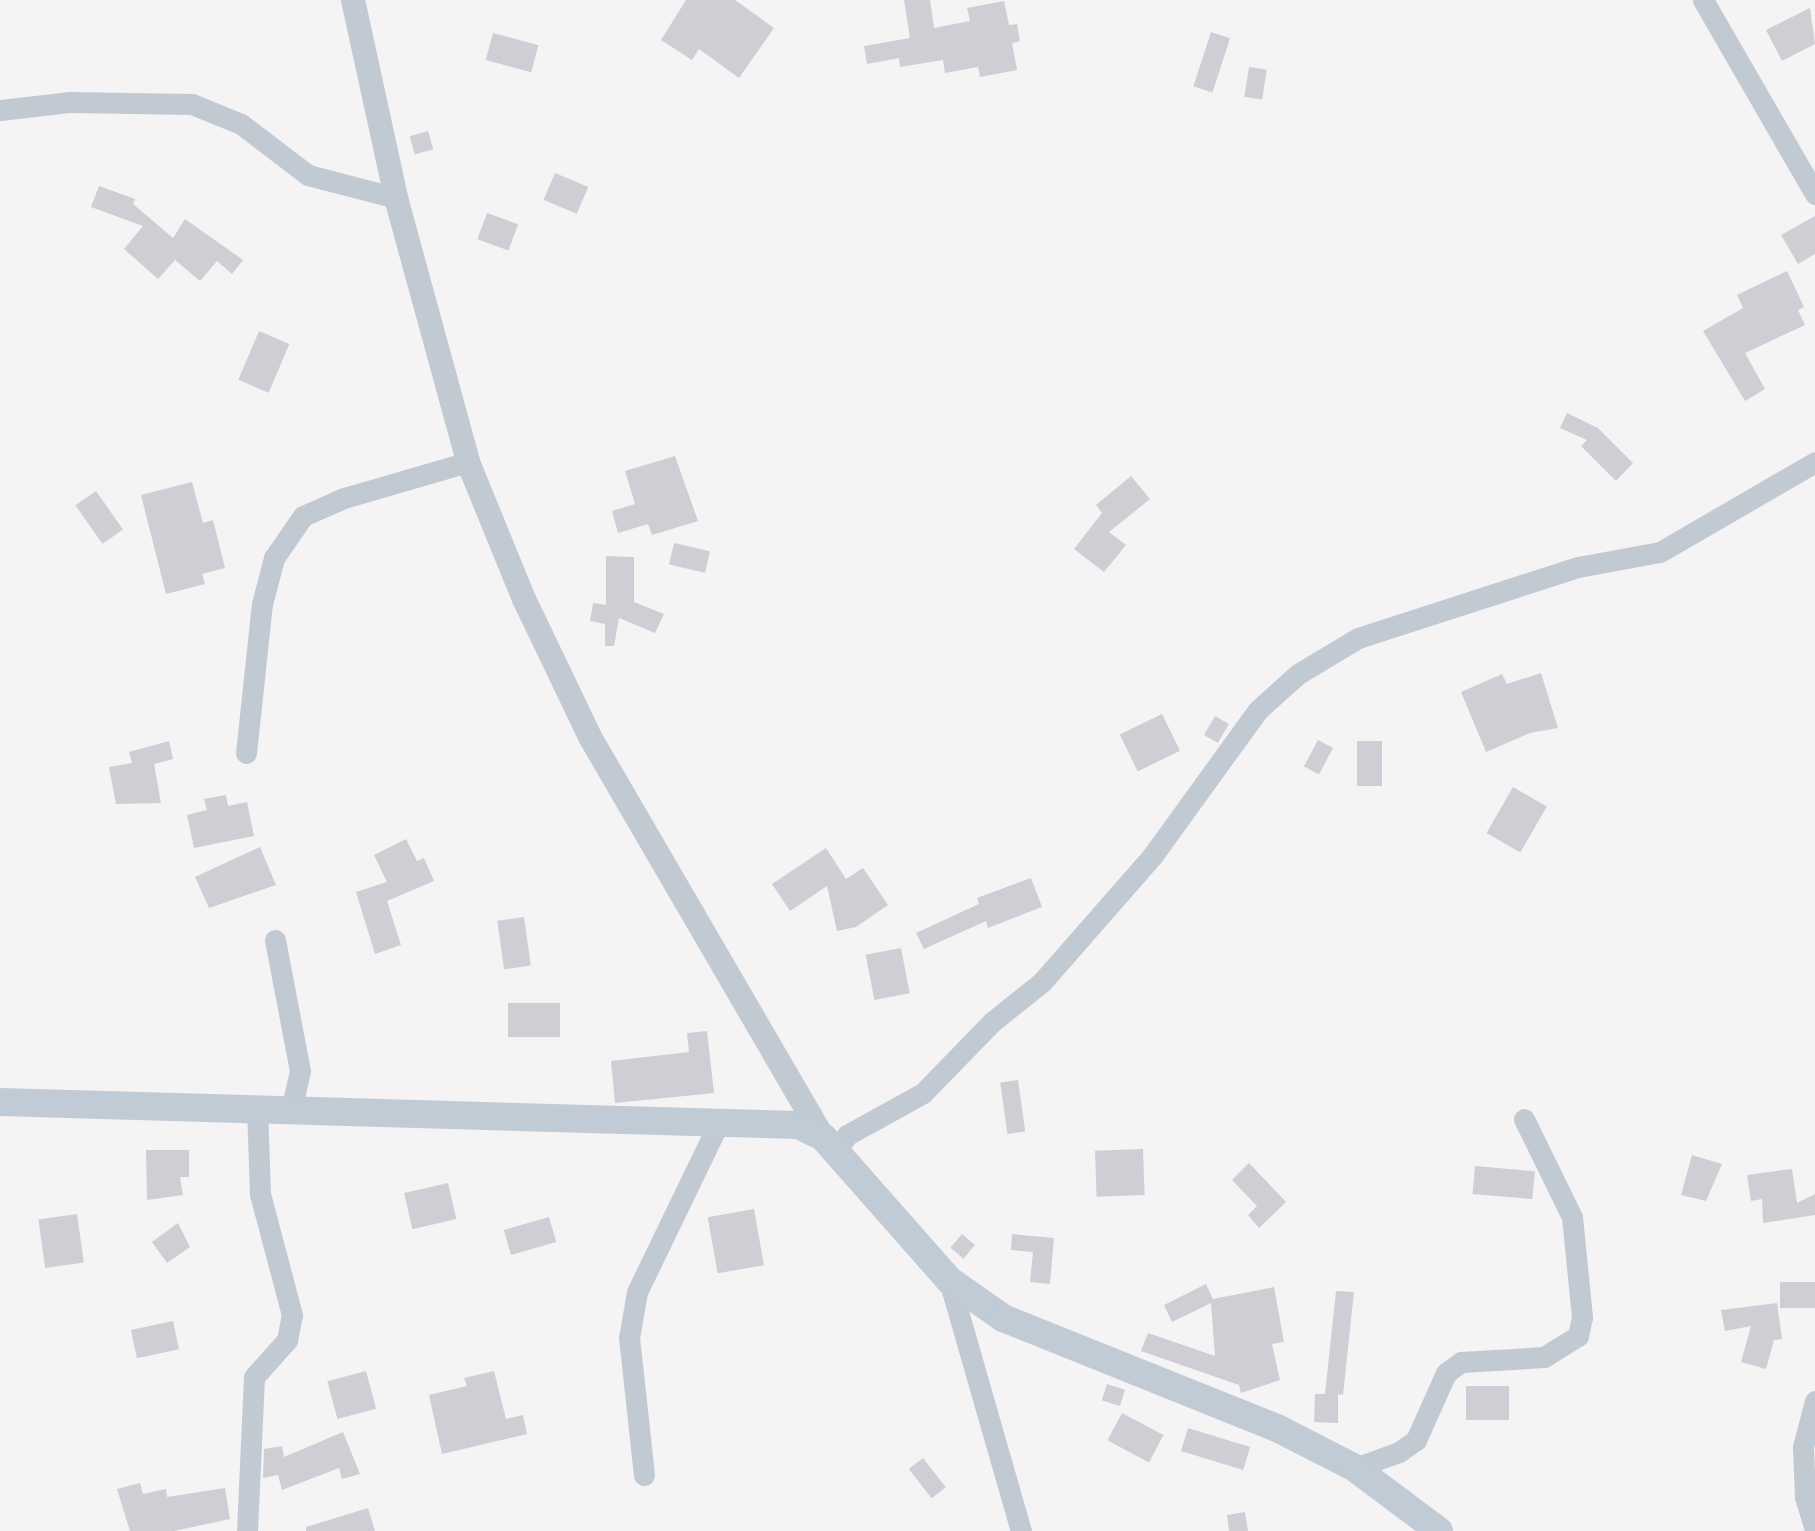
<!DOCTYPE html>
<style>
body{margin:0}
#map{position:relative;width:1815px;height:1531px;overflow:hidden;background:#f5f3f3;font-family:"Varela Round",sans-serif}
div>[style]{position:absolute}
.building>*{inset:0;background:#cdcfd5;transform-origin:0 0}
.minor>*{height:21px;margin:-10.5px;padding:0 10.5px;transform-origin:10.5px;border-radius:10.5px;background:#c1cad2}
.tertiary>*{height:24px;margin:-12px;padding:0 12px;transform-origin:12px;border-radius:12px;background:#c1cad2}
.secondary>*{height:28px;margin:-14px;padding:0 14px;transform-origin:14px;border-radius:14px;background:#c1cbd6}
span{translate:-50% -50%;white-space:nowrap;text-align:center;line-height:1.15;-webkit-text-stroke:5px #fff;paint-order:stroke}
</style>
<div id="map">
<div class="building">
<div style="clip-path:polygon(686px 0,735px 0,774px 28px,739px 78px,699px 49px,692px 60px,661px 40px)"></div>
<div style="clip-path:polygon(904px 0,930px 0,934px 28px,970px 21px,967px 8px,1004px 1px,1009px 25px,1017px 24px,1020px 41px,1012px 43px,1017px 70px,980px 77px,978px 67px,945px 73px,943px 60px,900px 67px,899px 58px,867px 64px,864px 46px,910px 38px)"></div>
<div style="clip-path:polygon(1810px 8px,1815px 44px,1782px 61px,1766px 30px)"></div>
<div style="left:1211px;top:32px;width:20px;height:57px;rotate:18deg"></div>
<div style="left:493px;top:33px;width:47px;height:28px;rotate:15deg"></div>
<div style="left:1249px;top:67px;width:18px;height:30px;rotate:9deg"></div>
<div style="left:428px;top:131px;width:19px;height:19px;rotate:74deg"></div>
<div style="left:555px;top:173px;width:36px;height:29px;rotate:23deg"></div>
<div style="clip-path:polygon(99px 186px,135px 199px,133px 204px,173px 238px,185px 219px,243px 260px,232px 274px,217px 261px,200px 281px,175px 260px,158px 279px,124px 249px,143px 226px,91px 207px)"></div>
<div style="left:487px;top:213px;width:33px;height:28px;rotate:20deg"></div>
<div style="clip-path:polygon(1815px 216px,1815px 254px,1798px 264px,1781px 235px)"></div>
<div style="clip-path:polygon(1787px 271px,1804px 307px,1798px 310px,1805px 325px,1745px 353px,1765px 389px,1745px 401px,1703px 331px,1743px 308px,1737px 295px)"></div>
<div style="left:259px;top:331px;width:33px;height:53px;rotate:23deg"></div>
<div style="clip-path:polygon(1567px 413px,1598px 428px,1633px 463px,1616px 481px,1581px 446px,1587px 440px,1560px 428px)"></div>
<div style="clip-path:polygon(675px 456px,698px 521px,652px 535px,648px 524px,618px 533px,612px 511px,635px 504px,625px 471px)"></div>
<div style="clip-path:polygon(1131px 476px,1150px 499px,1109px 532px,1126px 545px,1104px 572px,1074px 549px,1102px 513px,1096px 505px)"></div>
<div style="clip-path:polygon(192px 482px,203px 523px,213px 520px,225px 568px,202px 574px,205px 584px,166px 594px,141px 495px)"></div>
<div style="left:96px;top:491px;width:47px;height:25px;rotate:55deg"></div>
<div style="left:674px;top:543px;width:37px;height:22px;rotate:13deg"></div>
<div style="clip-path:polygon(606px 556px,634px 557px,634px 602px,664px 614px,655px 633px,619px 618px,614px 646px,605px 646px,605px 624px,590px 621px,593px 603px,606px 605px)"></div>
<div style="clip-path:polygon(1541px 673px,1558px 728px,1530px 733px,1486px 752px,1461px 692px,1502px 674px,1507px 684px)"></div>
<div style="left:1162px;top:714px;width:41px;height:47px;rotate:64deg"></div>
<div style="left:1215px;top:716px;width:16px;height:22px;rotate:30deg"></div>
<div style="left:1318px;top:740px;width:17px;height:30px;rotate:28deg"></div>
<div style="clip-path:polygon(169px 741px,173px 759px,154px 764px,161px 803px,116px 804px,109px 767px,132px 763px,129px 752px)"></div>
<div style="left:1357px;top:741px;width:25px;height:45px"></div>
<div style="left:1513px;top:787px;width:39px;height:53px;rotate:30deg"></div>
<div style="clip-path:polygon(226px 795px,228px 806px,247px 802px,254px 836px,194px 848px,187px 815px,207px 810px,204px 799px)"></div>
<div style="clip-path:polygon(406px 839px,417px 861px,424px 858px,434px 881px,387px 901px,401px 945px,375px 954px,356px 892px,387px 882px,374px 855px)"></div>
<div style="clip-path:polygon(260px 847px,276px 885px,209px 908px,195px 877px)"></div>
<div style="clip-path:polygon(826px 848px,846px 879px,863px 868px,888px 905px,856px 927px,837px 931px,827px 886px,790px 911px,772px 884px)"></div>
<div style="clip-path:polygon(1031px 878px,1042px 907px,988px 928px,986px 921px,924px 949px,916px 933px,979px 904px,977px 898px)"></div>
<div style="left:524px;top:917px;width:49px;height:27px;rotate:82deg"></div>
<div style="left:901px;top:948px;width:46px;height:36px;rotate:79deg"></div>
<div style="left:508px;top:1003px;width:52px;height:34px"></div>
<div style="clip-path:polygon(707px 1031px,714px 1093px,615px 1103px,611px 1061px,689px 1052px,687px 1033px)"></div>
<div style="left:1018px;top:1080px;width:52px;height:18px;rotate:82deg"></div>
<div style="left:1143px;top:1149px;width:46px;height:48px;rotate:88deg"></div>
<div style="clip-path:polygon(146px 1150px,189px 1150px,189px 1177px,180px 1177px,183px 1195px,147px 1200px)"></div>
<div style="clip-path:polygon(1692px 1155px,1722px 1164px,1706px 1201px,1681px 1195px)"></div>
<div style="clip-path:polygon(1249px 1163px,1286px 1202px,1259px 1228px,1248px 1215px,1257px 1206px,1232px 1180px)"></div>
<div style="left:1475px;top:1166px;width:60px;height:28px;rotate:5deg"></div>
<div style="clip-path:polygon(1792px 1169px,1797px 1203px,1815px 1194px,1815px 1215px,1763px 1223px,1762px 1199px,1751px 1201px,1747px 1175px)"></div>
<div style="left:448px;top:1183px;width:37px;height:45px;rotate:77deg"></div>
<div style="left:754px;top:1209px;width:57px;height:47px;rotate:80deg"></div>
<div style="left:77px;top:1214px;width:49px;height:39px;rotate:82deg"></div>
<div style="left:549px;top:1217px;width:26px;height:47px;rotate:74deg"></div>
<div style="clip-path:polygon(178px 1223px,190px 1247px,167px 1263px,152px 1242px)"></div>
<div style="left:962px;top:1234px;width:17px;height:18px;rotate:40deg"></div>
<div style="clip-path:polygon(1012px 1234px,1054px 1238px,1050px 1284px,1030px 1282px,1033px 1252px,1011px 1250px)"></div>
<div style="left:1815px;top:1282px;width:26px;height:35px;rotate:90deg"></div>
<div style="clip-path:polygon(1206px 1284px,1213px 1299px,1274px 1287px,1284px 1342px,1272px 1344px,1280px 1380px,1241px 1393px,1239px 1385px,1141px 1351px,1148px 1333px,1215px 1356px,1211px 1303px,1172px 1322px,1164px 1305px)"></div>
<div style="clip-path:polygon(1336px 1291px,1354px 1292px,1343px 1395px,1338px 1394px,1338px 1423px,1314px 1422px,1315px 1394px,1325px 1394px)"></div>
<div style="clip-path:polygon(1777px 1303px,1782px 1339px,1774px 1340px,1766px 1369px,1741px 1362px,1751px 1326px,1725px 1331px,1721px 1310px)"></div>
<div style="left:173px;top:1321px;width:29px;height:43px;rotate:78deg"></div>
<div style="left:366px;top:1371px;width:39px;height:40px;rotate:75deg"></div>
<div style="clip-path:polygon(494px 1371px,506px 1419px,523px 1415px,527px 1434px,442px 1454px,429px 1395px,467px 1386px,464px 1378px)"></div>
<div style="left:1107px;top:1384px;width:19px;height:17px;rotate:18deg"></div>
<div style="left:1466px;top:1386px;width:43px;height:34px"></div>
<div style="left:1122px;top:1413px;width:47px;height:31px;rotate:28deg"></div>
<div style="left:1188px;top:1428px;width:65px;height:24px;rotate:17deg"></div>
<div style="clip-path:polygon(343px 1432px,360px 1474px,342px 1479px,339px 1468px,282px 1490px,278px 1475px,263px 1478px,264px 1449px,282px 1446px,284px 1457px)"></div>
<div style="left:923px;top:1458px;width:37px;height:18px;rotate:52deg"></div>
<div style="clip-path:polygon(140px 1483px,143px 1494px,166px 1489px,167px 1497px,225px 1488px,230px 1519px,174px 1531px,130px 1531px,117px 1489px)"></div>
<div style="clip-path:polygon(368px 1508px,375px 1531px,306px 1531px,306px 1527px)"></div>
<div style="clip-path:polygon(1245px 1512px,1248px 1531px,1229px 1531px,1227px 1515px)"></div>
</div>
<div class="minor">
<div style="left:1703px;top:0;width:224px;rotate:60deg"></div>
<div style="left:0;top:110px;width:69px;rotate:-6.6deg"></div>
<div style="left:69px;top:102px;width:123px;rotate:0.9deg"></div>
<div style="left:192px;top:104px;width:53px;rotate:22.2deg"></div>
<div style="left:241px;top:124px;width:84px;rotate:37.3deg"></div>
<div style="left:308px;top:175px;width:91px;rotate:14.6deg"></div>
<div style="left:246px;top:753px;width:150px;rotate:-83.9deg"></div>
<div style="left:262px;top:604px;width:48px;rotate:-75.4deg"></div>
<div style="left:274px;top:558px;width:51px;rotate:-55.4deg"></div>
<div style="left:303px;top:516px;width:45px;rotate:-23.7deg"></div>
<div style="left:344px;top:498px;width:129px;rotate:-16.2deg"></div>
<div style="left:275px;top:940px;width:133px;rotate:79.2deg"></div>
<div style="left:300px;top:1071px;width:40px;rotate:103deg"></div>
<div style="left:841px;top:1161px;width:14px;rotate:-98deg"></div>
<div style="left:839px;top:1147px;width:14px;rotate:-56deg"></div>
<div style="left:847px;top:1135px;width:87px;rotate:-28.9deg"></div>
<div style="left:923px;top:1093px;width:99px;rotate:-45.8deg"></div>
<div style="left:992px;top:1022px;width:64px;rotate:-38.7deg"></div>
<div style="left:1042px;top:982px;width:169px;rotate:-48.8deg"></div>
<div style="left:1153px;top:855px;width:179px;rotate:-54.1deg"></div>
<div style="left:1258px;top:710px;width:54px;rotate:-42deg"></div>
<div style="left:1298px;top:674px;width:70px;rotate:-31deg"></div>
<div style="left:1358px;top:638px;width:231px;rotate:-17.9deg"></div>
<div style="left:1578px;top:567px;width:83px;rotate:-10.4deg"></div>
<div style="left:1660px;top:552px;width:179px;rotate:-30.1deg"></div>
<div style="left:949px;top:1280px;width:261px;rotate:74deg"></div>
<div style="left:1815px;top:1401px;width:48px;rotate:104.6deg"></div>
<div style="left:1803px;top:1447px;width:50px;rotate:87.7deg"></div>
<div style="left:1805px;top:1497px;width:34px;rotate:73deg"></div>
<div style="left:1355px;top:1468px;width:47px;rotate:-20deg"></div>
<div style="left:1399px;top:1452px;width:21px;rotate:-35deg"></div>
<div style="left:1416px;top:1440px;width:73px;rotate:-65.9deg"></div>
<div style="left:1446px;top:1373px;width:19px;rotate:-36deg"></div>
<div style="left:1461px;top:1362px;width:83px;rotate:-3.4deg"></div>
<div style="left:1544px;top:1357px;width:40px;rotate:-32deg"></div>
<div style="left:1578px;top:1336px;width:19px;rotate:-78deg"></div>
<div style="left:1582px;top:1317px;width:100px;rotate:-95.7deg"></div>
<div style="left:1572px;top:1217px;width:109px;rotate:-116.1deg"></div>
<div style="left:644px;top:1475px;width:138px;rotate:-96.2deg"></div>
<div style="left:629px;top:1338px;width:47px;rotate:-80.1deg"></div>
<div style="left:637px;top:1292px;width:191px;rotate:-64.2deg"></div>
<div style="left:247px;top:1531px;width:154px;rotate:-87.4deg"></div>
<div style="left:254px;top:1377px;width:50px;rotate:-48.3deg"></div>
<div style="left:287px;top:1340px;width:25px;rotate:-79deg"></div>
<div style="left:292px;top:1315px;width:125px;rotate:-104.8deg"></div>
<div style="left:260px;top:1194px;width:85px;rotate:-92deg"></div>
</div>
<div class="tertiary">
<div style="left:353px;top:0;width:203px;rotate:77.7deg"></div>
<div style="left:396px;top:198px;width:274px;rotate:74.7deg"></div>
<div style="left:468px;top:462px;width:148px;rotate:67.8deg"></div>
<div style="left:524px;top:599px;width:153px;rotate:64.4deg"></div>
<div style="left:590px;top:737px;width:463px;rotate:59.8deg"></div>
</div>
<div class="secondary">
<div style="left:0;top:1102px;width:798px;rotate:1.65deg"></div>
<div style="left:798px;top:1125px;width:28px;rotate:26deg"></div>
<div style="left:823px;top:1137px;width:191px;rotate:48.6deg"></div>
<div style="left:949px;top:1280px;width:66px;rotate:35.1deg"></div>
<div style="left:1003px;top:1318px;width:295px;rotate:21.9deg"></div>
<div style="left:1277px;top:1428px;width:88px;rotate:27.1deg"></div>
<div style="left:1355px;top:1468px;width:105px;rotate:36.9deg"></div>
</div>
</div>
